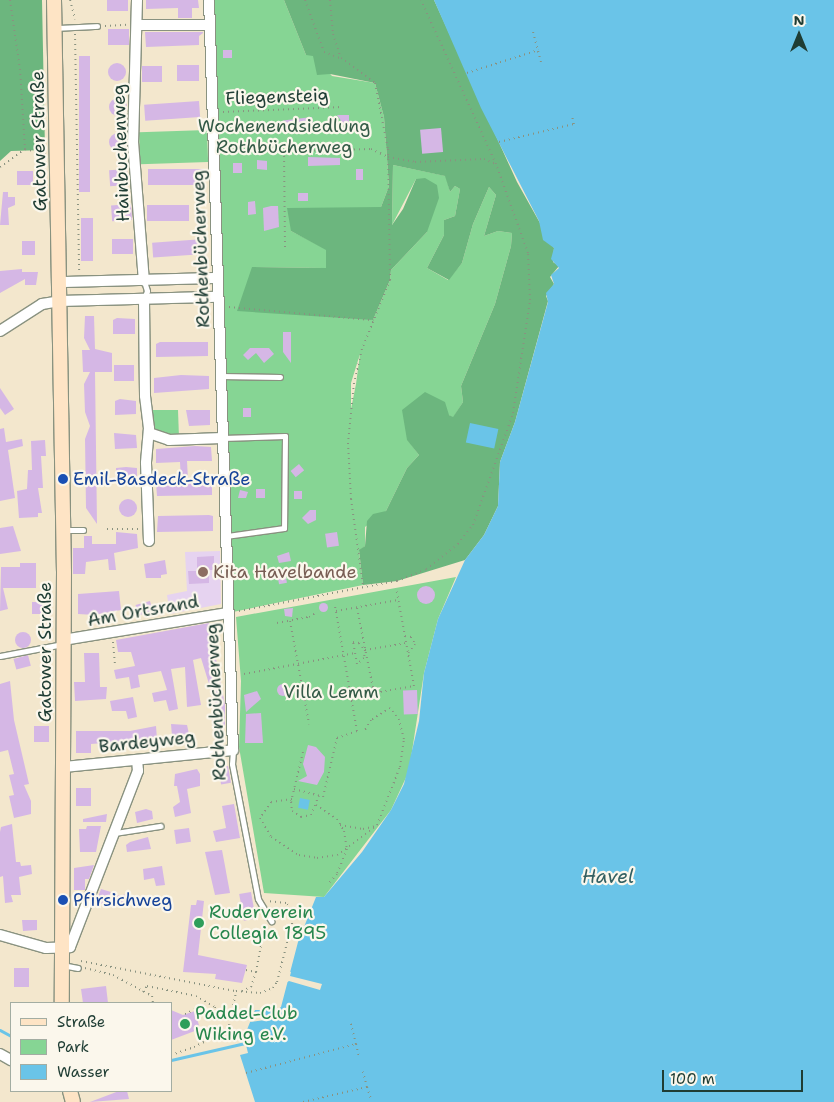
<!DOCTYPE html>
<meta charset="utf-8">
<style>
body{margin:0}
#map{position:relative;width:834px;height:1102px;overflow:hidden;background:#f3e7cd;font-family:"Shantell Sans",sans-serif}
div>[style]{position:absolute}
.built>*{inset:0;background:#e6d3f0}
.green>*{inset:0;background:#86d594;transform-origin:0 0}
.forest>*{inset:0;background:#6cb67e}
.water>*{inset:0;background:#6ac4e8;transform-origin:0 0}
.pier>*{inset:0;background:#f3e7cd}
.stream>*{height:3px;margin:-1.5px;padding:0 1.5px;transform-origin:1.5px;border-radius:1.5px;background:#6ac4e8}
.building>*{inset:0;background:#d5b7e5;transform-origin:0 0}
.round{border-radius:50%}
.path>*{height:2px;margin-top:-1px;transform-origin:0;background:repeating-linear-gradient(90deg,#899280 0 1px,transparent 0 5px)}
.roads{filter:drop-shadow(1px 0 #899280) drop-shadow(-1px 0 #899280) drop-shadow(0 1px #899280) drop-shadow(0 -1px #899280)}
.service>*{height:5px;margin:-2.5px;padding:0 2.5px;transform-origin:2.5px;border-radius:2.5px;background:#fff}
.minor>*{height:10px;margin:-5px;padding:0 5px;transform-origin:5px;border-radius:5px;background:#fff}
.secondary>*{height:14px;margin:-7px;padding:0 7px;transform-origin:7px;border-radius:7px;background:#fee4c5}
.dots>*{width:14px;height:14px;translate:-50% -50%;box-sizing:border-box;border:2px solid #fbf7ec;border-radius:50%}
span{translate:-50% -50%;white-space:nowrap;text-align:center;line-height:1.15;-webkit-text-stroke:4.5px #fbf7ec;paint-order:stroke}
.street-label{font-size:18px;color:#1f3d34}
.park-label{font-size:18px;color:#345b47}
.transit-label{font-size:18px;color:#164399}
.left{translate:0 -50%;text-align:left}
.education-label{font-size:18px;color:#785e54}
.leisure-label{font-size:18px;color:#27864d}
.water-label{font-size:19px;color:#325f61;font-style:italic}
.legend{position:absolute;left:10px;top:1002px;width:162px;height:90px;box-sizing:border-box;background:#fbf7ec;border:1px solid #a3ada2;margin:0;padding:6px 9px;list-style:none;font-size:15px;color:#1f3d34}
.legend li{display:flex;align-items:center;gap:10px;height:25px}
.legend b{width:25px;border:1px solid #a3ada2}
.north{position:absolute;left:774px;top:10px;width:50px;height:50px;-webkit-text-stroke:4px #fbf7ec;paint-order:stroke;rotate:0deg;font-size:14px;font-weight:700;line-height:20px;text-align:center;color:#1f3d34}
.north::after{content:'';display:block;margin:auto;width:18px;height:22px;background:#1f3d34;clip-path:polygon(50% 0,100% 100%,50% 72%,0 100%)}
.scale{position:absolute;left:662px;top:1070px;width:141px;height:22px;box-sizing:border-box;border:2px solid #1f3d34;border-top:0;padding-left:6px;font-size:15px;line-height:18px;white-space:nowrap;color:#1f3d34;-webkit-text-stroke:4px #fbf7ec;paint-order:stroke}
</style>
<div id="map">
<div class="built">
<div style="clip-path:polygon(220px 551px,221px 604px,170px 614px,167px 595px,187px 591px,185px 552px)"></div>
</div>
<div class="green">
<div style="clip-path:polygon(evenodd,210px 0,284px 0,306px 55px,313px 55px,332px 76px,375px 83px,384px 117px,389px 186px,381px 207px,291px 231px,326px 249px,326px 268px,252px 267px,373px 320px,390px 280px,391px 270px,427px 232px,416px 179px,392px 225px,393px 165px,446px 176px,450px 192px,455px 186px,460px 189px,455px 216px,444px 220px,444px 235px,427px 268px,448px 280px,462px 263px,473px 224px,489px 187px,496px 195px,484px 236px,498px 231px,512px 233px,511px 246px,495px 304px,461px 386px,463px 402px,453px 418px,449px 415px,407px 439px,419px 455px,407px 468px,386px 511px,365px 527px,365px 546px,359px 551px,363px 585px,228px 613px,210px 0,360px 354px,356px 384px,351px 409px,351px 383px,360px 354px)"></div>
<div style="left:207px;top:130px;width:32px;height:68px;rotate:88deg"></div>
<div style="clip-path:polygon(151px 410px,178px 410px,179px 438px,155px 431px)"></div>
<div style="clip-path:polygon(456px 577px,438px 619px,424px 673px,409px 771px,391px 810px,324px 897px,264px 893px,239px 747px,241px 681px,236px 617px)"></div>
</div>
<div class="forest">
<div style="clip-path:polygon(0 0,42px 0,45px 150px,11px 151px,0 161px)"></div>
<div style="clip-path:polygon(284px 0,434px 0,517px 182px,554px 248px,553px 262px,559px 266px,550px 277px,554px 284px,546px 296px,548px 301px,515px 422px,500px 462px,498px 506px,484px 535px,465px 560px,397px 581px,363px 585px,359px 550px,365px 546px,367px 521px,373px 514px,386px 511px,407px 468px,419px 455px,407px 440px,402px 410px,425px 392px,445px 402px,449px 415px,453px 417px,463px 402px,461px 386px,495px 304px,511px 246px,512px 233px,498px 231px,484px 236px,496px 195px,489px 187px,473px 224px,462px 263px,449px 280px,427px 268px,444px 235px,444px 220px,455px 216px,460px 189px,455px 186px,450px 192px,445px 176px,393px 165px,392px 225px,403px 209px,416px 179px,425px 178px,437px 185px,439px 198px,427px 232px,391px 270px,390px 280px,373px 320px,237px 311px,252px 267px,326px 268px,326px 250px,291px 231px,287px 208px,381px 207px,389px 186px,384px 117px,375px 83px,330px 74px,317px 75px,313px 56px,306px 55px)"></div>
</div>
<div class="water">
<div style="clip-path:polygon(434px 0,834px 0,834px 1102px,255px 1102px,240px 1055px,248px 1053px,244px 1037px,255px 1010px,277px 1010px,281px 1007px,298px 942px,316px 897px,324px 897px,362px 852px,391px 810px,404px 784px,419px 721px,424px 673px,438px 619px,465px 560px,484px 535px,498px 506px,500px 462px,515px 422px,548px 302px,546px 293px,554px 284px,551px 275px,559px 268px,551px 259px,554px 248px,543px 240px,539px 221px,481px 108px)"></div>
<div style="left:470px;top:423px;width:29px;height:20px;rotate:12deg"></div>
<div style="left:300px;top:798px;width:10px;height:10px;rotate:11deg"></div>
</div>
<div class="pier">
<div style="clip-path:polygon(288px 971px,291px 972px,290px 976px,322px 984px,320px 990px,289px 981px,284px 984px)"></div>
<div style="clip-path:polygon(251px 1014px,265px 1015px,265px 1020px,249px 1022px)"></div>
</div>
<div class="stream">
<div style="left:0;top:1030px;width:13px;rotate:29deg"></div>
<div style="left:171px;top:1060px;width:76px;rotate:-12.9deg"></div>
</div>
<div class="building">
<div style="left:107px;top:0;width:21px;height:11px"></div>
<div style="clip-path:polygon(146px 0,198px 0,199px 8px,192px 8px,192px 18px,178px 18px,178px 8px,146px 9px)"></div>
<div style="left:129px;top:29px;width:16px;height:21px;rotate:90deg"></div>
<div style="clip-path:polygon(145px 32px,203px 32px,203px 33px,199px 36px,199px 45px,146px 47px)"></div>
<div style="left:232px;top:50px;width:8px;height:9px;rotate:90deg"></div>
<div style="left:79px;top:56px;width:11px;height:136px"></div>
<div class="round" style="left:108px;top:63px;width:18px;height:18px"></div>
<div style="left:177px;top:65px;width:22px;height:16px"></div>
<div style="left:142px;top:66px;width:20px;height:16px"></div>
<div class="round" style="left:109px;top:98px;width:18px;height:18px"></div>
<div style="left:199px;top:101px;width:16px;height:55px;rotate:86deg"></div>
<div style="clip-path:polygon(337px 115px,349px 115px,349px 122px,344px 125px)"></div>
<div style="left:312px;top:117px;width:8px;height:29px;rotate:83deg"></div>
<div style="left:441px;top:128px;width:24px;height:21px;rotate:85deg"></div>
<div class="round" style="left:109px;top:133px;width:18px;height:18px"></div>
<div style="clip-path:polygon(308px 157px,340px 158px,340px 165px,308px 166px)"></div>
<div style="clip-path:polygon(257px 160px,267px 161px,267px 170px,257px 169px)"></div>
<div style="left:233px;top:163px;width:9px;height:10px"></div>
<div style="left:127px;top:169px;width:16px;height:18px;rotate:86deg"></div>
<div style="left:204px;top:169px;width:16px;height:56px;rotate:90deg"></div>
<div style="left:356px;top:169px;width:7px;height:11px"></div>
<div style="left:17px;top:171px;width:16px;height:14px"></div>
<div style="clip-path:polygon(3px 192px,8px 192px,8px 197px,15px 197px,15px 205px,8px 208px,9px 225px,0 225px)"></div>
<div style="left:298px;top:193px;width:10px;height:8px"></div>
<div style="clip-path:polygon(255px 201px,256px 214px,248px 215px,248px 202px)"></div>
<div style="left:131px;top:204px;width:16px;height:20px;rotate:86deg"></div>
<div style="left:189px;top:205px;width:16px;height:42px;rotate:90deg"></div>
<div style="clip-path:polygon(271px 206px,278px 206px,279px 227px,264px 231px,263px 208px)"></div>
<div style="left:81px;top:218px;width:12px;height:43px"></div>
<div style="left:133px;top:239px;width:15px;height:21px;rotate:90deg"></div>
<div style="left:204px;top:239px;width:15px;height:52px;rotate:86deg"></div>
<div style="left:22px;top:241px;width:13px;height:14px"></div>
<div style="clip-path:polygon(22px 269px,22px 272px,38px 272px,36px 285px,25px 285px,25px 279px,0 293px,0 271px)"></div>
<div style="clip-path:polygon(85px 316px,94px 316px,95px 349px,112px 353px,112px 372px,95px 372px,97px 524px,86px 508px,85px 439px,90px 426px,85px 412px,84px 384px,90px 372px,83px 372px,82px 350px,90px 350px,84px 338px)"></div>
<div style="clip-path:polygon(117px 318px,135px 319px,135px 334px,113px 334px,113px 320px)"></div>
<div style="clip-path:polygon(283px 332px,291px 332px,291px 363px,283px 352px)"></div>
<div style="clip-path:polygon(160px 342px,208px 342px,208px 356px,156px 357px,156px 344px)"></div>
<div style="clip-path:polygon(250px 348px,269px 348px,274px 354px,264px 363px,256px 353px,248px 360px,243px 355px)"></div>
<div style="left:114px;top:365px;width:20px;height:16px"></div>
<div style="clip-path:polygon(181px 375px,209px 376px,209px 389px,154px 393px,154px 378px)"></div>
<div style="clip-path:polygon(0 388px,14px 409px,5px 415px,0 408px)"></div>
<div style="clip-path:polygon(120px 399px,136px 401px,136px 414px,115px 415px,115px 401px)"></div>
<div style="left:243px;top:408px;width:8px;height:9px"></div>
<div style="clip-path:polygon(186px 410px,210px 410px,210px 425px,189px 426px)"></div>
<div style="clip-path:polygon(4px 428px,6px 442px,22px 439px,23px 446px,8px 450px,15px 498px,0 501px,0 429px)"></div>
<div style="clip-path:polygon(114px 433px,136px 435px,137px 448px,115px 449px)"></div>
<div style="clip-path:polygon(45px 440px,46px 456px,41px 456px,43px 488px,38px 488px,42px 513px,38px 513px,38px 517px,19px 518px,17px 491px,27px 489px,28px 470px,32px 470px,31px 441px)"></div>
<div style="clip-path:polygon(195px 446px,211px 447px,212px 461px,187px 461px,188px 480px,212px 481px,212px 495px,157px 496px,156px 483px,181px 481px,180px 462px,156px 463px,156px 449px)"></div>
<div style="left:299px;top:464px;width:8px;height:11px;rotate:50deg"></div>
<div style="clip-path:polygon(126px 467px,137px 468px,137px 482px,116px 482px,116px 468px)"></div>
<div style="left:256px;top:489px;width:9px;height:9px"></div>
<div style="clip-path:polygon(240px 490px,248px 492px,246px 498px,238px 498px)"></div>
<div style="left:294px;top:491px;width:8px;height:8px"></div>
<div class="round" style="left:119px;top:499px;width:18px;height:18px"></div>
<div style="clip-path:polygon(310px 510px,316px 510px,316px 520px,308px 524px,302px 518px)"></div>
<div style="clip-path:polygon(158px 516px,209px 515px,213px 516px,213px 531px,157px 532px)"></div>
<div style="clip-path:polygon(13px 526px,21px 551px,0 554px,0 528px)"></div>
<div style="clip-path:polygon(116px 532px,137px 534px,138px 548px,114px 553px,116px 570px,109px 570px,108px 559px,86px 562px,85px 574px,73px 574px,73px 548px,84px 548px,84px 536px,92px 536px,92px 544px,116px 544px)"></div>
<div style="left:337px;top:532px;width:14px;height:12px;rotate:82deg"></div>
<div style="clip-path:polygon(289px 552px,291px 561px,279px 563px,277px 556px)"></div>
<div style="clip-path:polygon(214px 556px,214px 570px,209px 570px,209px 583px,189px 584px,188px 571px,197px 571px,197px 557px)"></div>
<div style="clip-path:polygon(165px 560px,167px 574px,161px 575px,161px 578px,146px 578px,144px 564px)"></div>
<div style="clip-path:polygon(20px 563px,36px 563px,36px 588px,3px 588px,8px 609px,0 611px,1px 567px,20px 567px)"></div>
<div style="left:285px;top:572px;width:11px;height:8px;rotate:80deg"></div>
<div class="round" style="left:417px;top:586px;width:18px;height:18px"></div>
<div style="clip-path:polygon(119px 591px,121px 610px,95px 615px,78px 614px,78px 594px)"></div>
<div style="left:150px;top:601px;width:11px;height:15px;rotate:75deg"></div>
<div style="left:32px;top:602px;width:14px;height:12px"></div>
<div class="round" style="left:318.5px;top:602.5px;width:9px;height:9px"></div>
<div style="clip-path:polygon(293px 608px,292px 617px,285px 616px,284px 609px)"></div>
<div style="clip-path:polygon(209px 623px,225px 705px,225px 726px,213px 728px,211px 714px,218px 713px,201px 658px,193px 660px,201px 705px,187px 707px,185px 667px,171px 669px,178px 709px,169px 711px,166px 700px,154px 702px,152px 693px,167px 690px,161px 671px,138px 675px,140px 687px,131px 689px,129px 677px,116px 679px,114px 670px,135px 666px,131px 652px,118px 652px,116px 640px)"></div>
<div class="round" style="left:15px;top:632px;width:16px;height:16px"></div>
<div style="clip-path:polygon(84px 653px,99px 653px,100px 687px,107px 687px,106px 699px,75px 701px,74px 682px,85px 682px)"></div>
<div style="left:28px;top:655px;width:11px;height:15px;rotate:75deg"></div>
<div style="clip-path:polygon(10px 681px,14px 720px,29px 784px,24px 785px,31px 801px,31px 814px,14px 818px,9px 796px,14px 795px,9px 775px,14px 774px,8px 750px,0 752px,0 684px)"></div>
<div class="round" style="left:277px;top:684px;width:12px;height:12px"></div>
<div style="left:417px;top:690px;width:24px;height:14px;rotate:88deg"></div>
<div style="clip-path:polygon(257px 691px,261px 699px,246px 712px,244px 695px)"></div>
<div style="clip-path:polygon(133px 697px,137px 717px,128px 719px,126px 711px,112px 711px,110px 701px)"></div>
<div style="clip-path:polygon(261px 713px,263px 743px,245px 743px,246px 714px)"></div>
<div style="clip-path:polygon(171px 724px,187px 725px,189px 734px,172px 736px)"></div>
<div style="left:34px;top:726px;width:15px;height:16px"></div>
<div style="clip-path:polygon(156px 726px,157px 739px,91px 744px,91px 753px,76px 753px,76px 731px,130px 731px)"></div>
<div style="clip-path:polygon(308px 745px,316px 747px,325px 757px,324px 772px,317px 785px,298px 781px,307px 776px,303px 764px)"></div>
<div style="left:228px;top:766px;width:17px;height:10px;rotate:80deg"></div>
<div style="clip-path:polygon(197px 769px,200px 774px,200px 786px,187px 789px,191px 813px,175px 817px,173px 807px,180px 802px,177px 786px,174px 786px,175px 774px)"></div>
<div style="left:76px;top:788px;width:15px;height:18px"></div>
<div style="clip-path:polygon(234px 804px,240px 838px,216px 842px,213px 831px,226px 828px,222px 806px)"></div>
<div style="clip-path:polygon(146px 809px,152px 811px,153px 819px,137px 823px,135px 812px)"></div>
<div style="clip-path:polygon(107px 814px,106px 822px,83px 822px,83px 819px)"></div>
<div style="clip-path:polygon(12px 824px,16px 862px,20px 862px,21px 866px,31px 865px,32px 874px,19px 877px,21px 895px,11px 895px,13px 902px,5px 903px,3px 876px,0 877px,0 832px,1px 827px)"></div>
<div style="clip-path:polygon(87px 826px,101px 826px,96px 852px,80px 852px,79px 829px,86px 829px)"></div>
<div style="left:189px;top:828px;width:14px;height:15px;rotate:82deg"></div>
<div style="clip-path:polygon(148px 837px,151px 849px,127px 852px,126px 845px,130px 842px)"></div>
<div style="clip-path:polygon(222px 850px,230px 893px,215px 895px,205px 852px)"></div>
<div style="clip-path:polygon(94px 865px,89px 879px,85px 879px,85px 890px,74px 890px,74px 868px)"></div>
<div style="clip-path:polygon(162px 866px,165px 885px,156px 886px,154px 878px,144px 880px,143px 869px)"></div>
<div style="clip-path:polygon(101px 889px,111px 892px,105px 905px,96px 902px)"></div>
<div style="left:251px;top:892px;width:27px;height:12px;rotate:80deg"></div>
<div style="clip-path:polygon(129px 894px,130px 901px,116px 905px,114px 896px)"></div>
<div style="clip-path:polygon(197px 900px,204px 901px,198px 955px,247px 965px,242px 983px,215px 979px,216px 974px,183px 972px,191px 905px,196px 905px)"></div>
<div style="clip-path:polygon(22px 920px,37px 920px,37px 930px,23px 931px)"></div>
<div style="left:14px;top:968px;width:15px;height:19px"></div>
<div style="clip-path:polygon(106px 986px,108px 1003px,83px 1003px,81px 989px)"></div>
<div style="clip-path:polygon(171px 1010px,183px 1015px,195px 1011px,200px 1029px,171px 1040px)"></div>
<div style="clip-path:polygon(119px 1091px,127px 1091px,129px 1099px,90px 1102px)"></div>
</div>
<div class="path">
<div style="left:10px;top:0;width:70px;rotate:81.8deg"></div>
<div style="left:20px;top:69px;width:80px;rotate:86.4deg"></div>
<div style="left:25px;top:149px;width:21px;rotate:14deg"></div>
<div style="left:70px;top:0;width:20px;rotate:75deg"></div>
<div style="left:305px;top:0;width:55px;rotate:69.9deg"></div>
<div style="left:324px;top:52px;width:17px;rotate:21deg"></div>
<div style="left:330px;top:0;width:34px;rotate:85deg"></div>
<div style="left:333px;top:34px;width:25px;rotate:72deg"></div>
<div style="left:341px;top:58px;width:42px;rotate:36.3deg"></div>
<div style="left:375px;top:83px;width:67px;rotate:78.9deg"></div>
<div style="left:388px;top:149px;width:131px;rotate:89.1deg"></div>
<div style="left:390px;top:280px;width:74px;rotate:112.1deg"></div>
<div style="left:362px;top:349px;width:35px;rotate:103deg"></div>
<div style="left:354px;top:383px;width:60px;rotate:95.7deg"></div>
<div style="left:348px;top:443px;width:56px;rotate:86.9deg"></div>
<div style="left:351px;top:499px;width:87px;rotate:82.1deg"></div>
<div style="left:105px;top:26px;width:22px;rotate:-3deg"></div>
<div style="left:533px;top:32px;width:31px;rotate:75deg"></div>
<div style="left:75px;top:34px;width:238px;rotate:89deg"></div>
<div style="left:467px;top:73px;width:75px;rotate:-17.9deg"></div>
<div style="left:223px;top:112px;width:119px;rotate:-2.4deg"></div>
<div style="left:499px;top:142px;width:77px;rotate:-13.5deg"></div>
<div style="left:574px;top:124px;width:8px;rotate:-104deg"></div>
<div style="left:284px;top:151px;width:99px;rotate:89.4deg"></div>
<div style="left:224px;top:153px;width:147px;rotate:-1.6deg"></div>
<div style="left:371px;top:149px;width:19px;rotate:25deg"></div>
<div style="left:388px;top:157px;width:27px;rotate:10deg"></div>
<div style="left:415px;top:162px;width:69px;rotate:-2.5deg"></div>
<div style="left:484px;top:159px;width:13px;rotate:23deg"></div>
<div style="left:0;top:167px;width:31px;rotate:-36deg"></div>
<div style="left:229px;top:307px;width:145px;rotate:5.2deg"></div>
<div style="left:107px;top:529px;width:31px"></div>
<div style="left:357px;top:608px;width:87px;rotate:78.7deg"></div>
<div style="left:239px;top:611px;width:161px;rotate:-10.8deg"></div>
<div style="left:397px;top:581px;width:31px;rotate:-22deg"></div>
<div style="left:426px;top:569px;width:41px;rotate:-38deg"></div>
<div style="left:458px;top:544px;width:24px;rotate:-52deg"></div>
<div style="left:473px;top:525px;width:119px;rotate:-70.3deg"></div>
<div style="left:513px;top:413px;width:114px;rotate:-81.4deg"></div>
<div style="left:530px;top:300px;width:47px;rotate:-92.4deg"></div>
<div style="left:528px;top:253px;width:95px;rotate:-109.8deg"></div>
<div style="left:496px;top:164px;width:180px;rotate:-114.6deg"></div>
<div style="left:336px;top:611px;width:63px;rotate:-10.1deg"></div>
<div style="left:290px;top:621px;width:105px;rotate:79.5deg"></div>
<div style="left:277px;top:623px;width:33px;rotate:-11deg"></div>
<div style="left:309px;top:617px;width:9px;rotate:-32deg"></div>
<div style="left:405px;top:636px;width:6px;rotate:9deg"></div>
<div style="left:411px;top:637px;width:8px;rotate:60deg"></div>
<div style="left:415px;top:644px;width:11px;rotate:128deg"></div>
<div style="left:113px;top:642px;width:23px;rotate:85deg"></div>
<div style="left:353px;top:642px;width:6px;rotate:9deg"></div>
<div style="left:359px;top:643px;width:9px;rotate:49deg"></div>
<div style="left:365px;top:650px;width:8px;rotate:97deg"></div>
<div style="left:364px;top:658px;width:9px;rotate:139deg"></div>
<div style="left:357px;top:664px;width:22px;rotate:-100deg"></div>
<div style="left:365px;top:650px;width:42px;rotate:-9.7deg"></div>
<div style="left:244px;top:674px;width:113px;rotate:-10.7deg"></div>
<div style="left:351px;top:697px;width:64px;rotate:-9.9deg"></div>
<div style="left:414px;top:686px;width:96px;rotate:-100.3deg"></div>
<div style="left:303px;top:752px;width:51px;rotate:103.5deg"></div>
<div style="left:291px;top:802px;width:9px;rotate:84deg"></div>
<div style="left:292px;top:811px;width:11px;rotate:34deg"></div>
<div style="left:301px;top:817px;width:10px;rotate:-11deg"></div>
<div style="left:311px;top:815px;width:22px;rotate:-68deg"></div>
<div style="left:294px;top:789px;width:30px;rotate:15deg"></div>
<div style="left:323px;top:797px;width:61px;rotate:-76.7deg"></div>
<div style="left:337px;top:738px;width:21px;rotate:-19deg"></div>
<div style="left:357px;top:731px;width:127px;rotate:-100deg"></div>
<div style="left:292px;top:799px;width:21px;rotate:172deg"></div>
<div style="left:271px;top:802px;width:19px;rotate:125deg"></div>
<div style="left:260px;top:818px;width:22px;rotate:60deg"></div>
<div style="left:271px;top:837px;width:33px;rotate:33deg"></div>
<div style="left:299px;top:855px;width:18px;rotate:9deg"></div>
<div style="left:317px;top:858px;width:20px;rotate:-9deg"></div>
<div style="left:337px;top:855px;width:50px;rotate:-36.9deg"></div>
<div style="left:377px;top:825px;width:62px;rotate:-68.4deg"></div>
<div style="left:400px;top:767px;width:28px;rotate:-82deg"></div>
<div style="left:404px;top:739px;width:20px;rotate:-105deg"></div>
<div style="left:399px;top:720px;width:15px;rotate:-127deg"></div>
<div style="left:390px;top:708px;width:22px;rotate:148deg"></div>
<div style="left:371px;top:720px;width:12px;rotate:121deg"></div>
<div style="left:316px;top:805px;width:25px;rotate:34deg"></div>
<div style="left:337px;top:819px;width:14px;rotate:60deg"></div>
<div style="left:344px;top:831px;width:18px;rotate:81deg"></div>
<div style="left:347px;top:849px;width:27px;rotate:112deg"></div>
<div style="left:337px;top:874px;width:15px;rotate:132deg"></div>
<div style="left:340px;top:825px;width:23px;rotate:10deg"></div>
<div style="left:363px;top:829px;width:14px;rotate:-12deg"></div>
<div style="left:81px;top:961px;width:158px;rotate:11deg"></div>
<div style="left:85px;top:968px;width:29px;rotate:14deg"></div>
<div style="left:113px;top:975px;width:44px;rotate:28.3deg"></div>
<div style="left:152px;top:996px;width:7px;rotate:82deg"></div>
<div style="left:246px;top:970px;width:10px;rotate:11deg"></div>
<div style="left:242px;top:991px;width:10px;rotate:-24deg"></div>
<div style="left:251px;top:987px;width:16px;rotate:-72deg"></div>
<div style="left:256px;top:972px;width:49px;rotate:-79.4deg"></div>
<div style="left:143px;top:992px;width:7px;rotate:-56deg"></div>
<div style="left:147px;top:986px;width:50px;rotate:11.5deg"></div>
<div style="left:196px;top:996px;width:22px;rotate:30deg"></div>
<div style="left:215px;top:1007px;width:13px;rotate:67deg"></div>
<div style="left:185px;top:1014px;width:14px;rotate:-25deg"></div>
<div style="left:198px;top:1008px;width:18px;rotate:34deg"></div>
<div style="left:213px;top:1018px;width:34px;rotate:-2deg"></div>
<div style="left:356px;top:1044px;width:13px;rotate:77deg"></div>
<div style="left:171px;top:1055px;width:24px;rotate:-19deg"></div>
<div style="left:194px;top:1047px;width:38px;rotate:-27deg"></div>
<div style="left:228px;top:1030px;width:40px;rotate:-78deg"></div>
<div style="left:236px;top:991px;width:24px;rotate:5deg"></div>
<div style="left:260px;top:993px;width:14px;rotate:-21deg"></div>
<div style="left:273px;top:988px;width:7px;rotate:-56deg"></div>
<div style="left:277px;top:982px;width:72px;rotate:-75.6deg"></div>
<div style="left:295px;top:912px;width:13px;rotate:-135deg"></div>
<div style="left:286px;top:903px;width:19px;rotate:-174deg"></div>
<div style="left:246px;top:1073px;width:114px;rotate:-14.8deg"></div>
<div style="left:356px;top:1044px;width:21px;rotate:-104deg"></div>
<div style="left:367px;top:1087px;width:13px;rotate:72deg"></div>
<div style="left:303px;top:1102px;width:66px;rotate:-13.2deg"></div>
<div style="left:367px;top:1087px;width:16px;rotate:-105deg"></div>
</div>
<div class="roads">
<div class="service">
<div style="left:56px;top:28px;width:41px;rotate:-2.8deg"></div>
<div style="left:144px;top:281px;width:10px;rotate:73deg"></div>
<div style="left:147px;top:291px;width:9px;rotate:111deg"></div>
<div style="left:221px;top:376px;width:59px;rotate:1deg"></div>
<div style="left:223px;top:438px;width:62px;rotate:-1.8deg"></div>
<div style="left:285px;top:436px;width:92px;rotate:90.6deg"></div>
<div style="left:284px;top:528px;width:59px;rotate:172.1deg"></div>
<div style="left:64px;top:530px;width:19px"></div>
<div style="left:0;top:656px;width:64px;rotate:-10.8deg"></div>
<div style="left:233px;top:750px;width:14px;rotate:94deg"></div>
<div style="left:232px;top:764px;width:137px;rotate:79.1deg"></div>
<div style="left:258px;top:899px;width:26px;rotate:59deg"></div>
<div style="left:115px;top:833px;width:46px;rotate:-8.8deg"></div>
<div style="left:62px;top:965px;width:16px;rotate:11deg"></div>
</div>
<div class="minor">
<div style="left:137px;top:0;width:142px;rotate:91.6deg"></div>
<div style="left:133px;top:142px;width:139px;rotate:85.5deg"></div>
<div style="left:137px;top:25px;width:73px"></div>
<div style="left:60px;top:282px;width:158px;rotate:-1.5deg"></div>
<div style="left:144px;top:300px;width:96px;rotate:89.4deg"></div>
<div style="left:145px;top:396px;width:32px;rotate:83deg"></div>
<div style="left:149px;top:428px;width:35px;rotate:95deg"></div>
<div style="left:146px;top:463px;width:78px;rotate:87.8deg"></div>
<div style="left:0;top:331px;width:50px;rotate:-32.7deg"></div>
<div style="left:42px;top:304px;width:18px;rotate:-9deg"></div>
<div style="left:60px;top:301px;width:158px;rotate:-1.5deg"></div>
<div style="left:149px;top:433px;width:21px;rotate:19deg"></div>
<div style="left:169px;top:440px;width:53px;rotate:-2.2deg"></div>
<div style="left:63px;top:640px;width:167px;rotate:-9.3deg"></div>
<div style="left:64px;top:767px;width:170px;rotate:-5.7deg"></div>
<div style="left:233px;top:750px;width:750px;rotate:-91.83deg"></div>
<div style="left:0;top:935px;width:48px;rotate:15.8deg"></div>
<div style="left:46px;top:948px;width:24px;rotate:-2deg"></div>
<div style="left:70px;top:947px;width:189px;rotate:-68.9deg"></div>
<div style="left:138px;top:771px;width:11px;rotate:-95deg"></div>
<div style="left:0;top:1054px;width:13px;rotate:29deg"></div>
</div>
<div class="secondary">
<div style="left:54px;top:0;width:572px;rotate:89deg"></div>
<div style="left:64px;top:572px;width:431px;rotate:90.3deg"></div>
<div style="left:70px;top:1091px;width:11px;rotate:75deg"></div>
</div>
</div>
<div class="dots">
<div style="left:63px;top:479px;background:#1a4fb4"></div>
<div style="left:203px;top:572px;background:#8d6e63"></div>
<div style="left:63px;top:900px;background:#1a4fb4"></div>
<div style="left:199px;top:923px;background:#2e9e5b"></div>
<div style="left:185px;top:1024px;background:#2e9e5b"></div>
</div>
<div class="street-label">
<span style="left:277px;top:97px;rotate:-2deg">Fliegensteig</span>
<span style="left:39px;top:141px;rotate:-91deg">Gatower Straße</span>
<span style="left:121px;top:153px;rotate:-92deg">Hainbuchenweg</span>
<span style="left:201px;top:249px;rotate:-92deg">Rothenbücherweg</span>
<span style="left:143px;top:611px;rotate:-10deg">Am Ortsrand</span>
<span style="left:45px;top:652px;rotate:-90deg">Gatower Straße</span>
<span style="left:216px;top:702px;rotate:-93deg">Rothenbücherweg</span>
<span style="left:147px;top:742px;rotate:-6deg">Bardeyweg</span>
</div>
<div class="park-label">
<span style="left:284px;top:137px">Wochenendsiedlung<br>Rothbücherweg</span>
<span style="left:331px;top:692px">Villa Lemm</span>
</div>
<div class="transit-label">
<span class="left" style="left:73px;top:479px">Emil-Basdeck-Straße</span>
<span class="left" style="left:73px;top:900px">Pfirsichweg</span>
</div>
<div class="education-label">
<span class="left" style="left:213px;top:572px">Kita Havelbande</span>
</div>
<div class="leisure-label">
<span class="left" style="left:209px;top:923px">Ruderverein<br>Collegia 1895</span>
<span class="left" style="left:195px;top:1024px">Paddel-Club<br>Wiking e.V.</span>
</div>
<div class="water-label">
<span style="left:608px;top:877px">Havel</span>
</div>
<ul class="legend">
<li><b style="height:6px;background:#fee4c5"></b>Straße</li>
<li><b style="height:14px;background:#86d594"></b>Park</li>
<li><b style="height:14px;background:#6ac4e8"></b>Wasser</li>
</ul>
<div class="north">N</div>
<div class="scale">100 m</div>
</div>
